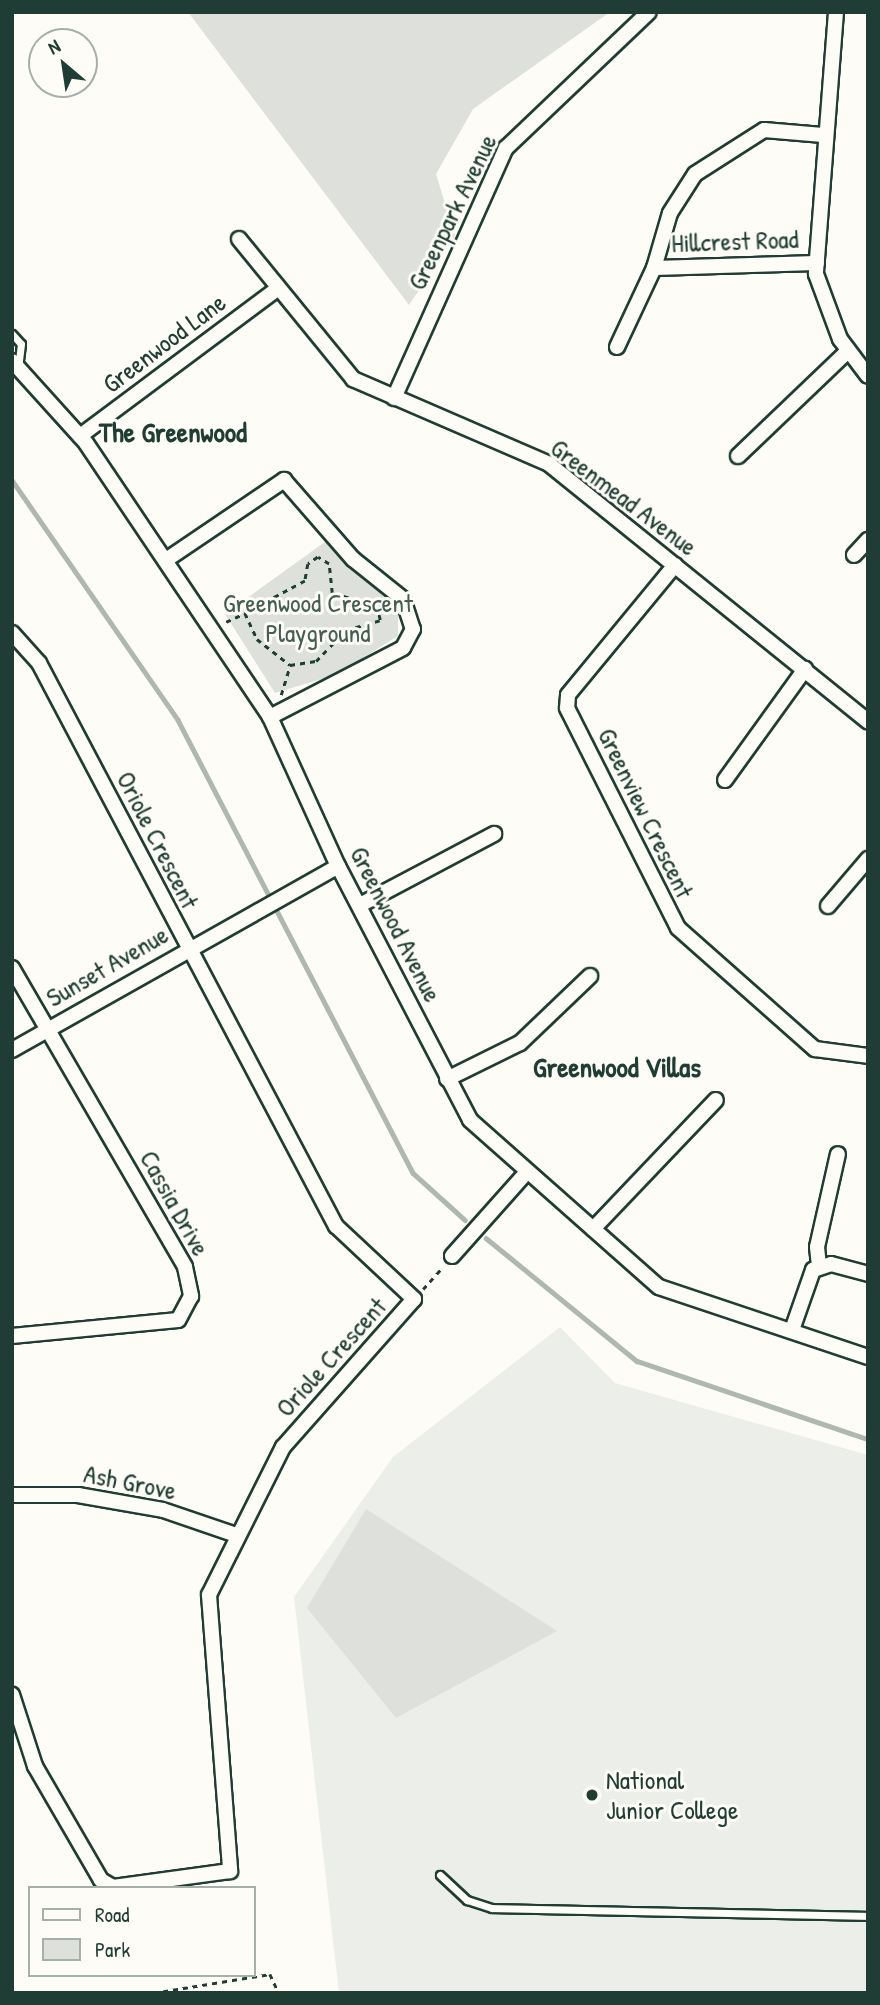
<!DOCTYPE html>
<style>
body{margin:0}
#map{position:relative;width:880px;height:2005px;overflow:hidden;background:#fdfcf7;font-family:"Patrick Hand",sans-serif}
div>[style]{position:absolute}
.built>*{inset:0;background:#eceee9}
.green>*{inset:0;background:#dde0db}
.stream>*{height:4.5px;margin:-2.25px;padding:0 2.25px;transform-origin:2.25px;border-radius:2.25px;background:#aeb8b1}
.path>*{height:2.5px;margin-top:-1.25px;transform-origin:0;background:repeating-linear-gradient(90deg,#1f3d34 0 5px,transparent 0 10px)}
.roads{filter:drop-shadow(2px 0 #1f3d34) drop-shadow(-2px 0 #1f3d34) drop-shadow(0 2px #1f3d34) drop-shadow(0 -2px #1f3d34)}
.lane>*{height:7px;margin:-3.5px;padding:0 3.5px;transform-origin:3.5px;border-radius:3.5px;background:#fdfcf7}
.street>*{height:14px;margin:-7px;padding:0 7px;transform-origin:7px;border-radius:7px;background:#fdfcf7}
.dots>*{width:19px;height:19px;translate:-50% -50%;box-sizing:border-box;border:4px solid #fdfcf7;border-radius:50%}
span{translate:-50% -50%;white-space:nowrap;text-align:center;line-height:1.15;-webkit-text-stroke:6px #fdfcf7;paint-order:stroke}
.street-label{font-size:26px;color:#1f3d34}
.park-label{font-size:26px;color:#455e55}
.poi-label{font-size:26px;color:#1f3d34}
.left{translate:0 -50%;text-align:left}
.neighbourhood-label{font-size:28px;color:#1f3d34;font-weight:700}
.frame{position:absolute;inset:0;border:14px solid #1f3d34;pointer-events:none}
.legend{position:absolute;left:28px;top:1886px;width:228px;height:91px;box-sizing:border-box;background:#fdfcf7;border:2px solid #a4b0a9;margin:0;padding:9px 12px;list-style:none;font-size:21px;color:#1f3d34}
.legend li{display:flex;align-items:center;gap:14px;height:35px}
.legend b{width:35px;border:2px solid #a4b0a9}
.north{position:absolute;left:28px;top:28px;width:70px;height:70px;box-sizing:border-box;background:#fdfcf7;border:2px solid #a4b0a9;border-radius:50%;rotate:331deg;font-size:19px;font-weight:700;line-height:28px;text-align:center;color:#1f3d34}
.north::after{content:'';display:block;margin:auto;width:24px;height:32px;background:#1f3d34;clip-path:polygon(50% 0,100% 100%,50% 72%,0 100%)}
</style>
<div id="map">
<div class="built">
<div style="clip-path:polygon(560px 1327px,615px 1383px,868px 1455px,868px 1993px,339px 1993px,294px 1597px,393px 1457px)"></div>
</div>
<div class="green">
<div style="clip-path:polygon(188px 12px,610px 12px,473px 109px,436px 174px,455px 236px,409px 305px)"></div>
<div style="clip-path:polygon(329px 539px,398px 612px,398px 636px,335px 675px,275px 693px,225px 614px)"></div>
<div style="clip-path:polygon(366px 1509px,557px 1631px,396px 1718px,307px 1608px)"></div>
</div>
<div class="stream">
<div style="left:12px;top:480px;width:292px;rotate:55.3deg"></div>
<div style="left:178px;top:720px;width:510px;rotate:62.58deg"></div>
<div style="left:413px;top:1173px;width:70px;rotate:42.1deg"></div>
<div style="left:486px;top:1238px;width:195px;rotate:39.2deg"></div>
<div style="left:637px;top:1361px;width:244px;rotate:18.7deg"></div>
</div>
<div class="path">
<div style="left:226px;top:622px;width:21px;rotate:-25deg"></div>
<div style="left:245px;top:613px;width:29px;rotate:65deg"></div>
<div style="left:257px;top:639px;width:42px;rotate:38.2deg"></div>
<div style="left:290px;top:665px;width:26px;rotate:-9deg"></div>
<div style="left:316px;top:661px;width:43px;rotate:-45.9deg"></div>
<div style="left:346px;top:630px;width:35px;rotate:-16deg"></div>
<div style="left:380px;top:620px;width:13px;rotate:-103deg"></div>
<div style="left:377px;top:607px;width:47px;rotate:-162.7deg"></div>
<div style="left:332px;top:593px;width:29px;rotate:-96deg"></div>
<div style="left:329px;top:564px;width:13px;rotate:-148deg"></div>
<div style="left:318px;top:557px;width:12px;rotate:145deg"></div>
<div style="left:308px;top:564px;width:17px;rotate:100deg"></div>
<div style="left:305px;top:581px;width:68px;rotate:151.9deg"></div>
<div style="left:281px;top:695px;width:31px;rotate:-73deg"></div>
<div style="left:423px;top:1289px;width:28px;rotate:-48deg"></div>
<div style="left:153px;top:1993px;width:119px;rotate:-9.2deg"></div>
<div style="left:270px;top:1974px;width:21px;rotate:65deg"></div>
</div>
<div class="roads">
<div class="lane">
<div style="left:12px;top:334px;width:13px;rotate:48deg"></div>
<div style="left:21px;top:344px;width:23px;rotate:97deg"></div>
<div style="left:440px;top:1875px;width:37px;rotate:43deg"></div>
<div style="left:467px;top:1900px;width:26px;rotate:18deg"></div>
<div style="left:492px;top:1908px;width:376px;rotate:1.2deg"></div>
</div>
<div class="street">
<div style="left:836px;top:12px;width:263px;rotate:94.4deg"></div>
<div style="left:816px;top:274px;width:69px;rotate:69.7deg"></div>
<div style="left:840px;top:339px;width:46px;rotate:52.9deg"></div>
<div style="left:239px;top:239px;width:181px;rotate:50.8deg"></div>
<div style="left:353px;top:379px;width:214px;rotate:23.4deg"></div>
<div style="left:549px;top:464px;width:410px;rotate:38.9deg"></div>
<div style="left:654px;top:268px;width:163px;rotate:-1.8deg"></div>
<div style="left:617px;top:347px;width:87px;rotate:-64.9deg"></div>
<div style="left:654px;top:268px;width:57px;rotate:-73.8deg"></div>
<div style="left:670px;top:213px;width:46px;rotate:-57.3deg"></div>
<div style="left:695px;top:174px;width:82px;rotate:-32.5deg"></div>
<div style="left:764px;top:130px;width:59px;rotate:4.8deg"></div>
<div style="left:12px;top:361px;width:110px;rotate:47.9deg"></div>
<div style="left:86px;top:443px;width:330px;rotate:56.1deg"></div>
<div style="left:270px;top:717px;width:164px;rotate:65.5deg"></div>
<div style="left:338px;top:866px;width:286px;rotate:62.5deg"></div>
<div style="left:470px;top:1120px;width:252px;rotate:41.5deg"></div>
<div style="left:659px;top:1287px;width:220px;rotate:18.5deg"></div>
<div style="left:394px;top:398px;width:274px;rotate:-65.9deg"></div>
<div style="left:506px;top:148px;width:197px;rotate:-43.6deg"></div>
<div style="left:80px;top:436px;width:246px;rotate:-36.7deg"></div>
<div style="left:738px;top:456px;width:152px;rotate:-43.7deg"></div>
<div style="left:854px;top:555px;width:21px;rotate:-47deg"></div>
<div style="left:166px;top:560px;width:143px;rotate:-34.1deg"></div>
<div style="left:284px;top:480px;width:105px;rotate:48.9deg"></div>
<div style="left:353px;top:559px;width:64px;rotate:38.7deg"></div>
<div style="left:403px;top:599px;width:32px;rotate:72deg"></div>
<div style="left:413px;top:629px;width:21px;rotate:118deg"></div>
<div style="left:403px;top:648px;width:150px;rotate:152.6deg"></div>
<div style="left:675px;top:565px;width:168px;rotate:129.5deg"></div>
<div style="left:568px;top:695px;width:13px;rotate:94deg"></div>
<div style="left:567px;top:708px;width:246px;rotate:63.2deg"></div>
<div style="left:678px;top:928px;width:183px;rotate:41.5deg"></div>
<div style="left:815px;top:1049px;width:53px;rotate:7.5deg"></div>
<div style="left:12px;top:633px;width:40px;rotate:48deg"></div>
<div style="left:39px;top:663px;width:637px;rotate:62.19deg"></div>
<div style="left:336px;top:1226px;width:107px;rotate:43.1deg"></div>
<div style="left:414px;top:1299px;width:198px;rotate:131.5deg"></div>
<div style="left:283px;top:1447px;width:165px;rotate:116.6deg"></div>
<div style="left:209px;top:1595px;width:277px;rotate:85.6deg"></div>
<div style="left:230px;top:1871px;width:118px;rotate:172.2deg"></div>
<div style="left:113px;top:1887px;width:14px;rotate:-150deg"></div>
<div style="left:101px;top:1880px;width:132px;rotate:-120.1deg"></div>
<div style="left:35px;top:1766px;width:75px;rotate:-107.9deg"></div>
<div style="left:725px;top:780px;width:137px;rotate:-54.2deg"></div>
<div style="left:360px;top:905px;width:152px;rotate:-27.9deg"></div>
<div style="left:828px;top:906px;width:62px;rotate:-49.6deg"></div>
<div style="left:12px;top:968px;width:345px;rotate:59.9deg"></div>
<div style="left:185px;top:1267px;width:30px;rotate:78deg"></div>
<div style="left:191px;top:1296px;width:27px;rotate:118deg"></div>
<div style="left:178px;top:1320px;width:167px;rotate:174.5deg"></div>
<div style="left:12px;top:1050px;width:374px;rotate:-29.4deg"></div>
<div style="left:447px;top:1079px;width:81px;rotate:-26.3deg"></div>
<div style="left:520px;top:1043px;width:97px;rotate:-43.7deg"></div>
<div style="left:593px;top:1229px;width:178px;rotate:-46.4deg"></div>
<div style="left:452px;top:1256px;width:111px;rotate:-48.3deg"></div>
<div style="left:819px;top:1266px;width:19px;rotate:-96deg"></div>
<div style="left:817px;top:1247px;width:95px;rotate:-77.3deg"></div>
<div style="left:792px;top:1330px;width:64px;rotate:-70.7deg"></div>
<div style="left:813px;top:1270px;width:19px;rotate:-18deg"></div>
<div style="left:831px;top:1264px;width:38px;rotate:15deg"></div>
<div style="left:12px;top:1495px;width:66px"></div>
<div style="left:78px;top:1495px;width:86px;rotate:10deg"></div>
<div style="left:163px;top:1510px;width:77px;rotate:18.9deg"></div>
</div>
</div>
<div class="dots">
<div style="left:592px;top:1795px;background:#1f3d34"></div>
</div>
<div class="street-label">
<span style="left:452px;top:212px;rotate:-64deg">Greenpark Avenue</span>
<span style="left:735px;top:241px;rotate:-2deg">Hillcrest Road</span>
<span style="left:164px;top:343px;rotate:-37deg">Greenwood Lane</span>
<span style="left:624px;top:497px;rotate:37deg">Greenmead Avenue</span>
<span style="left:646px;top:813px;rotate:64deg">Greenview Crescent</span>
<span style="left:158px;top:840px;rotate:63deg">Oriole Crescent</span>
<span style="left:396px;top:924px;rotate:63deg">Greenwood Avenue</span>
<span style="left:107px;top:966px;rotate:-30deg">Sunset Avenue</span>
<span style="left:175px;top:1203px;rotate:61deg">Cassia Drive</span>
<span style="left:331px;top:1357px;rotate:-48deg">Oriole Crescent</span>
<span style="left:130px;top:1482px;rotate:11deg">Ash Grove</span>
</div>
<div class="park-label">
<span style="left:318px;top:618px">Greenwood Crescent<br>Playground</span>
</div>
<div class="poi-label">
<span class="left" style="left:606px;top:1795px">National<br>Junior College</span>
</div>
<div class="neighbourhood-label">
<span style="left:173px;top:432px">The Greenwood</span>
<span style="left:617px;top:1067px">Greenwood Villas</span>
</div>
<div class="frame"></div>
<ul class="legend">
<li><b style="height:9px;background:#fdfcf7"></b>Road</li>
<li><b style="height:19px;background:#dde0db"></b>Park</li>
</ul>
<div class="north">N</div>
</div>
